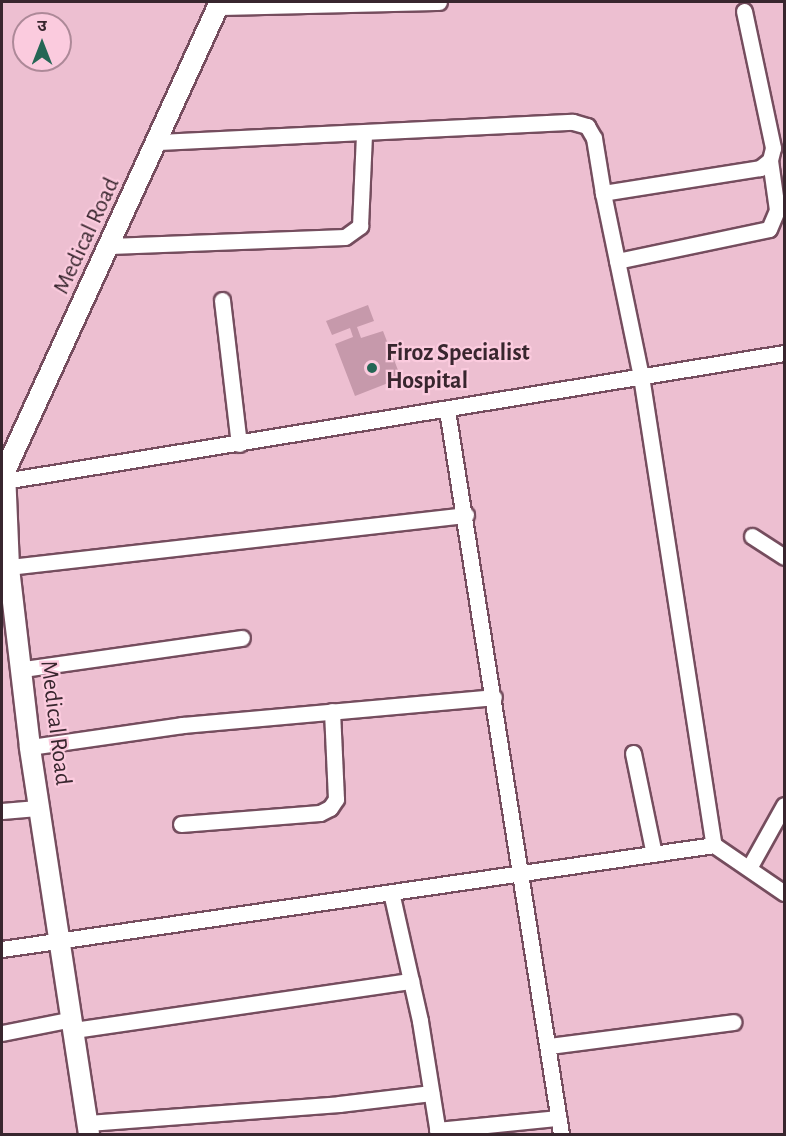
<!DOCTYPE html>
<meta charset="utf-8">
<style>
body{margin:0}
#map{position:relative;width:786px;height:1136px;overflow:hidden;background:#edbfd1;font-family:"Alegreya Sans","Noto Sans Devanagari",sans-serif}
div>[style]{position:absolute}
.building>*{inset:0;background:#c699ab}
.roads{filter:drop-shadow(2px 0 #754d5e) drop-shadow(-2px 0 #754d5e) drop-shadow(0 2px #754d5e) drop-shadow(0 -2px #754d5e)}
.minor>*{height:15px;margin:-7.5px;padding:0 7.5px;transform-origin:7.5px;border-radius:7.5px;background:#fff}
.tertiary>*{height:20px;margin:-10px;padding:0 10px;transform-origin:10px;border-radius:10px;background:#fff}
.dots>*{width:16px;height:16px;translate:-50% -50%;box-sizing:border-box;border:3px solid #fbcbde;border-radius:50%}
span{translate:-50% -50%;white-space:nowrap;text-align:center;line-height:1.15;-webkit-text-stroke:4.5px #fbcbde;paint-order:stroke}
.street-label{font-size:24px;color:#38262e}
.poi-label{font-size:24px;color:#38262e;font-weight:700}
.left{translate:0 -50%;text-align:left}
.frame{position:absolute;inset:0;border:3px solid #38262e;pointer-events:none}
.north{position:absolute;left:12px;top:12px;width:60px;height:60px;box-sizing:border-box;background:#fbcbde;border:2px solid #ad8998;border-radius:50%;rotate:0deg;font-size:16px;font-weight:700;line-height:24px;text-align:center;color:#38262e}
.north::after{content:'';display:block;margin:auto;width:21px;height:27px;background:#256655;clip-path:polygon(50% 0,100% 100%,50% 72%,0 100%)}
</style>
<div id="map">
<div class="building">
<div style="clip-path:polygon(368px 305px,374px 321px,357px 327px,361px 338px,383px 331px,401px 378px,355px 396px,335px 344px,353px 337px,350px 328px,332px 335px,326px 321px)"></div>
</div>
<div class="roads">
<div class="minor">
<div style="left:218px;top:7px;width:221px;rotate:-1.3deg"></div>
<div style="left:744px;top:11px;width:140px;rotate:78deg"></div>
<div style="left:773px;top:148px;width:12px;rotate:104deg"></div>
<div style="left:770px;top:160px;width:13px;rotate:141deg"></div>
<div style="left:760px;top:168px;width:159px;rotate:171deg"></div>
<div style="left:603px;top:193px;width:187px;rotate:78.3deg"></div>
<div style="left:641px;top:376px;width:475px;rotate:81.2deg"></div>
<div style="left:714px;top:845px;width:85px;rotate:34.4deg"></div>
<div style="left:159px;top:142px;width:414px;rotate:-2.8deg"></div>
<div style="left:573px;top:122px;width:15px;rotate:16deg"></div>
<div style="left:587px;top:126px;width:14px;rotate:60deg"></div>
<div style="left:594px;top:138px;width:56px;rotate:80.7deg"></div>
<div style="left:110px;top:246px;width:235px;rotate:-2.2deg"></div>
<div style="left:345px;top:237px;width:19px;rotate:-36deg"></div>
<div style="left:360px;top:226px;width:93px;rotate:-87.5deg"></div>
<div style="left:617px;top:261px;width:155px;rotate:-11.9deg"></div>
<div style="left:769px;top:229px;width:21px;rotate:-67deg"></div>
<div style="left:777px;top:210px;width:50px;rotate:-98deg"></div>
<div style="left:222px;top:300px;width:145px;rotate:83.3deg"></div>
<div style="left:447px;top:410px;width:733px;rotate:81.05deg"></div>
<div style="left:4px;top:481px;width:790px;rotate:-9.32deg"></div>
<div style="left:752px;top:536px;width:38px;rotate:33deg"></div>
<div style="left:9px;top:567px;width:460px;rotate:-6.5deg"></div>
<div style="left:23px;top:669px;width:221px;rotate:-8.1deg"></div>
<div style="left:30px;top:747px;width:154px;rotate:-8.2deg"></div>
<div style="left:182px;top:725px;width:313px;rotate:-5.1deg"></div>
<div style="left:633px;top:753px;width:103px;rotate:78.3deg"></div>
<div style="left:2px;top:811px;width:38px;rotate:-5deg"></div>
<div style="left:181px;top:824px;width:139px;rotate:-4.5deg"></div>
<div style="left:320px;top:813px;width:11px;rotate:-27deg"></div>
<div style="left:330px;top:808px;width:11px;rotate:-56deg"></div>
<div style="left:336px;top:799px;width:88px;rotate:-92.6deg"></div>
<div style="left:749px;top:868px;width:72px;rotate:-60.9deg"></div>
<div style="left:391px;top:892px;width:132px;rotate:77.3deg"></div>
<div style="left:420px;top:1021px;width:114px;rotate:80.9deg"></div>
<div style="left:2px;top:949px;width:720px;rotate:-8.31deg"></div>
<div style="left:74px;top:1030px;width:341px;rotate:-8.3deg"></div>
<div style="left:2px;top:1033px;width:72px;rotate:-11.2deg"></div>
<div style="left:549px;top:1046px;width:186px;rotate:-7.4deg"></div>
<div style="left:88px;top:1123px;width:252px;rotate:-4.3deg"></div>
<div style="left:339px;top:1104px;width:93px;rotate:-6.8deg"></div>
<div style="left:437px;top:1130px;width:122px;rotate:-5.7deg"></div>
</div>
<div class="tertiary">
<div style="left:89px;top:1134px;width:391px;rotate:-98.7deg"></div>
<div style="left:30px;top:747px;width:181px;rotate:-96.7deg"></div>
<div style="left:9px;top:567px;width:96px;rotate:-92.4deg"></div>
<div style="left:5px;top:471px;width:516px;rotate:-65.37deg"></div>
</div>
</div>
<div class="dots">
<div style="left:372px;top:368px;background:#256655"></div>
</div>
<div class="street-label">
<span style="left:87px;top:236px;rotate:-65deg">Medical Road</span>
<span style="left:55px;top:723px;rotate:83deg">Medical Road</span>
</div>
<div class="poi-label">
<span class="left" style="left:386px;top:368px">Firoz Specialist<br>Hospital</span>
</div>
<div class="frame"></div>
<div class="north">उ</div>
</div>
